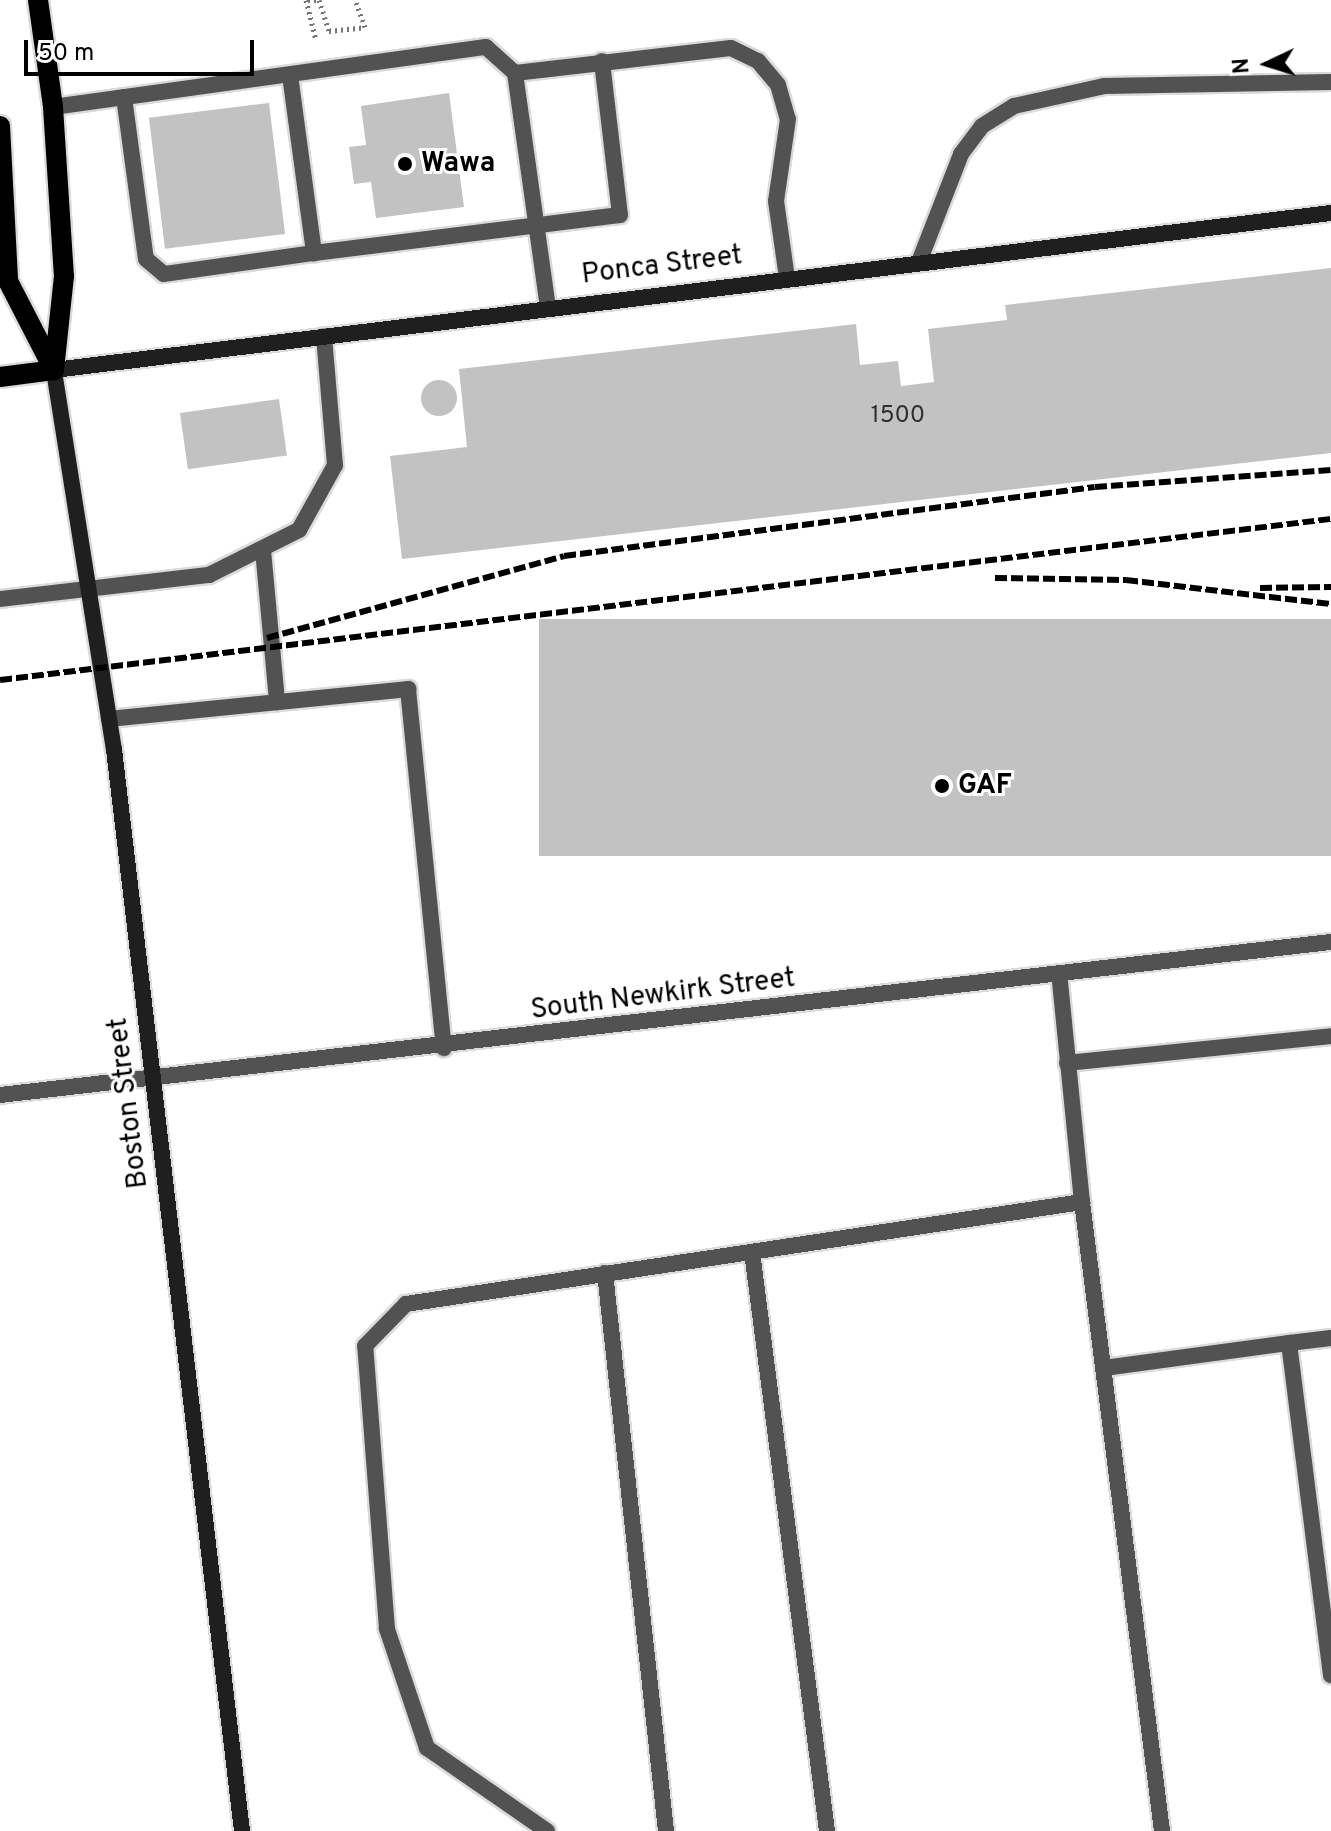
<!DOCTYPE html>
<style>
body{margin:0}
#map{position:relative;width:1331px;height:1831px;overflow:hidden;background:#fff;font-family:Overpass,sans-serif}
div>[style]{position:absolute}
.building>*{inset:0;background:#c2c2c2;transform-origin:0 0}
.round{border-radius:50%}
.path>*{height:5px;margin-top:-2.5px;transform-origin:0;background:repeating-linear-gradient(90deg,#747474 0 2px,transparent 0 6px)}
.roads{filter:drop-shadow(2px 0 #dbdbdb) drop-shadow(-2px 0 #dbdbdb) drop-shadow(0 2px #dbdbdb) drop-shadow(0 -2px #dbdbdb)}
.service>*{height:16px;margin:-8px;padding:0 8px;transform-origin:8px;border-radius:8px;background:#525252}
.minor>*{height:16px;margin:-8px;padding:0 8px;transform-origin:8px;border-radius:8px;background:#525252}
.secondary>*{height:16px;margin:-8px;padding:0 8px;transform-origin:8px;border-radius:8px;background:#1f1f1f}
.primary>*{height:20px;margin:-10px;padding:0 10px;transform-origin:10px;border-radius:10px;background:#000}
.rail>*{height:6px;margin-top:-3px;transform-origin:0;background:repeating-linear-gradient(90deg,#000 0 12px,transparent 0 16px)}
.dots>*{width:22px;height:22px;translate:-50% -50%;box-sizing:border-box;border:4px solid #fff;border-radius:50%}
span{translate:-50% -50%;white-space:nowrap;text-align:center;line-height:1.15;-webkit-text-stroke:6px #fff;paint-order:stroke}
.number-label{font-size:24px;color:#303030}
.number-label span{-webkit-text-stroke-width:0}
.poi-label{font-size:28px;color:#000;font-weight:700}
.left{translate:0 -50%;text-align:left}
.street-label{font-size:28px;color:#000}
.north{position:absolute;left:1227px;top:24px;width:80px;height:80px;-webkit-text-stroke:6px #fff;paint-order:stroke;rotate:266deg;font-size:22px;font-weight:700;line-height:32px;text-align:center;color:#000}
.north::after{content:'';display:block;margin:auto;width:28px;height:36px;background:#000;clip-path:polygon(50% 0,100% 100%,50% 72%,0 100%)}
.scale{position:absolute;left:24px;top:40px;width:230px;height:36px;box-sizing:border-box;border:4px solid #000;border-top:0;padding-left:10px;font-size:24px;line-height:28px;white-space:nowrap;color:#000;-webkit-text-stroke:6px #fff;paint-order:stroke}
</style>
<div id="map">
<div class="building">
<div style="clip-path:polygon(449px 93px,464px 207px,376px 218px,371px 182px,354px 184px,349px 147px,366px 145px,361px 106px)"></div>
<div style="left:269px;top:103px;width:132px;height:121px;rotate:83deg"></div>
<div style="clip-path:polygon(1331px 268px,1331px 453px,402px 559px,390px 456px,467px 447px,459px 369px,856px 324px,860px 365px,898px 361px,901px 386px,934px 382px,928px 329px,1007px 320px,1005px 305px)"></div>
<div class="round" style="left:421px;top:380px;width:36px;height:36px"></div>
<div style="left:279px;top:399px;width:57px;height:100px;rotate:82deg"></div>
<div style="left:1331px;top:619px;width:237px;height:792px;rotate:90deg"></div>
</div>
<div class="path">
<div style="left:316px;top:0;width:10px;rotate:180deg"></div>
<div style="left:306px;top:0;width:41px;rotate:76deg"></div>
<div style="left:319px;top:0;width:33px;rotate:72deg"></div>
<div style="left:329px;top:31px;width:36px;rotate:-6deg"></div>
<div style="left:365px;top:27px;width:29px;rotate:-110deg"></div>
</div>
<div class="roads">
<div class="service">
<div style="left:515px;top:73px;width:237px;rotate:82deg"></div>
<div style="left:290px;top:75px;width:180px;rotate:82.3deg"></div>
<div style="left:314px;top:253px;width:308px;rotate:-7.1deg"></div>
<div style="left:620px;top:215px;width:155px;rotate:-96.7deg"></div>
<div style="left:124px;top:97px;width:163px;rotate:82.3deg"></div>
<div style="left:146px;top:259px;width:23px;rotate:40deg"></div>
<div style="left:164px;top:274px;width:151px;rotate:-8deg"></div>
<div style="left:53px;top:107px;width:437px;rotate:-7.9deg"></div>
<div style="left:486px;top:47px;width:39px;rotate:42deg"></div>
<div style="left:515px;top:73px;width:217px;rotate:-6.6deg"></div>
<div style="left:731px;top:48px;width:30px;rotate:26deg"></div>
<div style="left:758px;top:61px;width:31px;rotate:50deg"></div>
<div style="left:778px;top:85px;width:35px;rotate:74deg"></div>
<div style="left:788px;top:119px;width:83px;rotate:98.3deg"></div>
<div style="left:776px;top:201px;width:78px;rotate:81.9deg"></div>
<div style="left:919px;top:262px;width:116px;rotate:-68.7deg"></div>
<div style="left:961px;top:154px;width:35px;rotate:-53deg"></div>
<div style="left:982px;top:126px;width:38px;rotate:-32deg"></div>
<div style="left:1014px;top:106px;width:92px;rotate:-12.5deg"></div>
<div style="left:1104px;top:86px;width:227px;rotate:-1deg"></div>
<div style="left:263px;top:550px;width:153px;rotate:84.7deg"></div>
<div style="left:0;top:599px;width:210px;rotate:-6.6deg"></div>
<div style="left:209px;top:575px;width:101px;rotate:-26.6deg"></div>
<div style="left:299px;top:530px;width:74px;rotate:-61deg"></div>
<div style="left:335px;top:465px;width:129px;rotate:-94.9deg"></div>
<div style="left:109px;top:719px;width:301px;rotate:-5.7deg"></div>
<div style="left:408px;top:689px;width:361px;rotate:84.3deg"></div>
<div style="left:1067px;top:1063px;width:265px;rotate:-5.8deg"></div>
<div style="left:1082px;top:1202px;width:634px;rotate:82.75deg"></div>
<div style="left:752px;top:1252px;width:584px;rotate:82.62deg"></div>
<div style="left:605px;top:1273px;width:561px;rotate:83.76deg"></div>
<div style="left:1289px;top:1343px;width:42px;rotate:-6.8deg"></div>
<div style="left:1104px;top:1368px;width:187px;rotate:-7.7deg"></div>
<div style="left:1289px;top:1343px;width:335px;rotate:82.8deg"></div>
<div style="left:547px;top:1831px;width:146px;rotate:-145.3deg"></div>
<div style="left:427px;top:1748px;width:126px;rotate:-108.6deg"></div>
<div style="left:387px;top:1629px;width:284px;rotate:-94.4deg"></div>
<div style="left:365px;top:1346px;width:59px;rotate:-45.7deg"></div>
<div style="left:406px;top:1304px;width:684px;rotate:-8.58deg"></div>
<div style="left:1082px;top:1202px;width:230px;rotate:-95.7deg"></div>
</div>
<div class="minor">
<div style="left:0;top:1095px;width:1340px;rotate:-6.56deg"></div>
</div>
<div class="secondary">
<div style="left:242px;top:1831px;width:1089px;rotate:-96.75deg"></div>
<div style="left:114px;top:750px;width:385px;rotate:-99deg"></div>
<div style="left:54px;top:370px;width:1287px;rotate:-7.01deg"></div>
</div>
<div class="primary">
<div style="left:38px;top:0;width:108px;rotate:82deg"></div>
<div style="left:53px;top:107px;width:169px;rotate:86.3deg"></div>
<div style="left:64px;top:276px;width:95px;rotate:96.1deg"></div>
<div style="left:0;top:126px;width:155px;rotate:87deg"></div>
<div style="left:8px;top:281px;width:100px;rotate:62.7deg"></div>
<div style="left:0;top:377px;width:54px;rotate:-7.4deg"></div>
</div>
</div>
<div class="rail">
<div style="left:995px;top:578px;width:131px;rotate:0.9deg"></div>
<div style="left:1126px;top:580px;width:206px;rotate:6.7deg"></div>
<div style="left:1260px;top:588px;width:71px;rotate:-0.8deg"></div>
<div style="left:267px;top:638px;width:308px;rotate:-15.4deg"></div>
<div style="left:564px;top:556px;width:535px;rotate:-7.4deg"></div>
<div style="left:1095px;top:487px;width:237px;rotate:-4.1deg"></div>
<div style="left:0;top:680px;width:1341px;rotate:-6.9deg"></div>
</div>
<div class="dots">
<div style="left:405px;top:164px;background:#000"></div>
<div style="left:942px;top:786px;background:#000"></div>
</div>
<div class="number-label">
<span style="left:898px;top:417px">1500</span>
</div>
<div class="poi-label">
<span class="left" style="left:421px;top:164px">Wawa</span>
<span class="left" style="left:958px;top:786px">GAF</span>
</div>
<div class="street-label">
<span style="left:662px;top:266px;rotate:-7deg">Ponca Street</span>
<span style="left:663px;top:995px;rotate:-7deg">South Newkirk Street</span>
<span style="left:129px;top:1103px;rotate:-97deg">Boston Street</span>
</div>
<div class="north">N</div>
<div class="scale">50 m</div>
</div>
